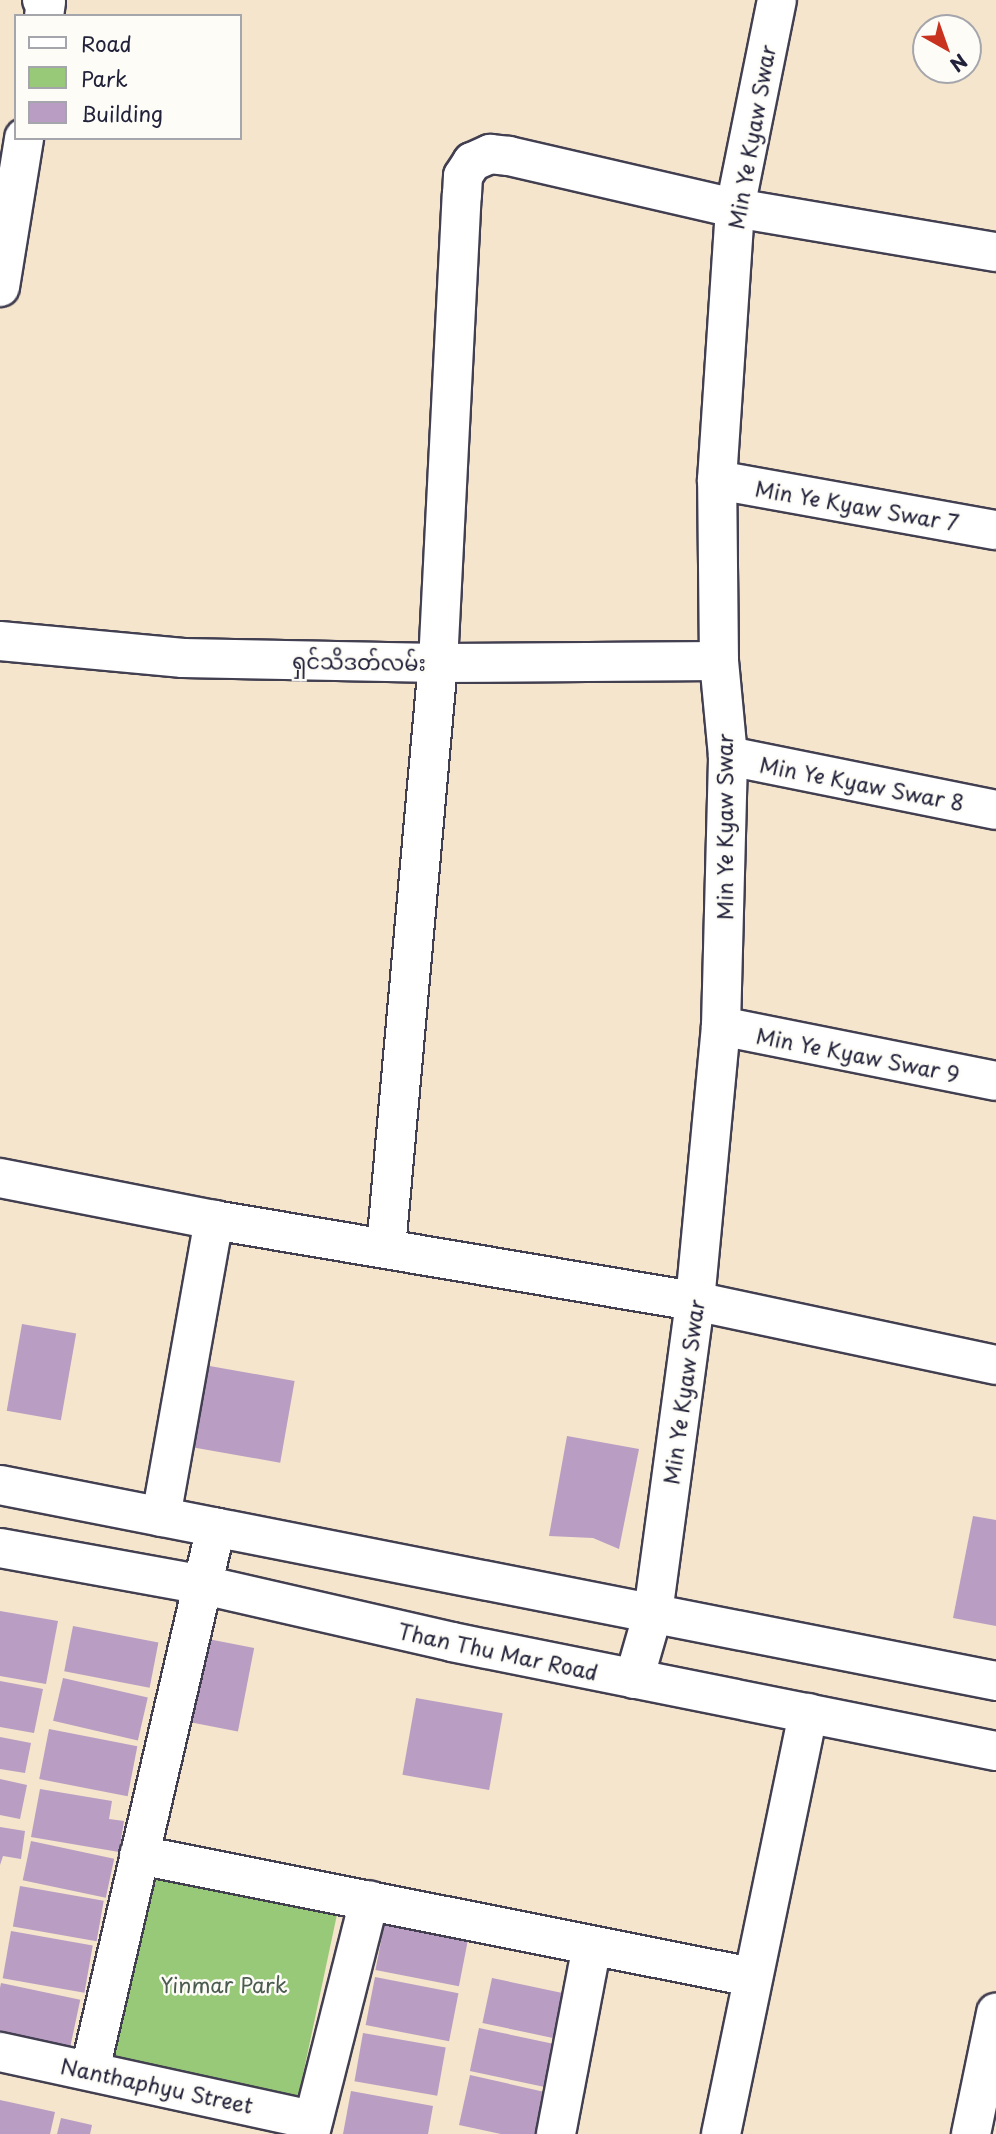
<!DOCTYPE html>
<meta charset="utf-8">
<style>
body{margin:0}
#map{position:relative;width:996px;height:2134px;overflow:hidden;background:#f4e5cc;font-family:"Playpen Sans","Noto Sans Myanmar",sans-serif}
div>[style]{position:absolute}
.green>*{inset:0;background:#98c978;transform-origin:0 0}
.building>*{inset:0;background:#b99dc3;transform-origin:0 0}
.roads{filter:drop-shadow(2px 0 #423f51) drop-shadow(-2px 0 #423f51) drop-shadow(0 2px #423f51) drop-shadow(0 -2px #423f51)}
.minor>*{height:38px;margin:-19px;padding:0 19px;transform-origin:19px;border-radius:19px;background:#fff}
.major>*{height:38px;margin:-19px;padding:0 19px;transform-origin:19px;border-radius:19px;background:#fff}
span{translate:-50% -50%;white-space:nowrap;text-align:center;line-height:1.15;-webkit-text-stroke:5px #fdfcf7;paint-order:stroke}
.street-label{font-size:21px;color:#22223b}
.park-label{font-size:21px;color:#4b5c50}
.legend{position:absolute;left:14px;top:14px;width:228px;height:126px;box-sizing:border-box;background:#fdfcf7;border:2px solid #a5a5ac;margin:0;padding:9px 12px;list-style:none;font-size:21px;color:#22223b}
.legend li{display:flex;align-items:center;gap:14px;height:35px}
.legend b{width:35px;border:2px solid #a5a5ac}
.north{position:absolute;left:912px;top:14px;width:70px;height:70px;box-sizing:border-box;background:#fdfcf7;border:2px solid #a5a5ac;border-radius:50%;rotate:140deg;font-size:19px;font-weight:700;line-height:28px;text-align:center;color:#22223b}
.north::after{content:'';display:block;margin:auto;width:24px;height:32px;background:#c8321e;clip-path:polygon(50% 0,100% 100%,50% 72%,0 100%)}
</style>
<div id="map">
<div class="green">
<div style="left:152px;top:1871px;width:190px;height:190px;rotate:12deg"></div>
</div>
<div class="building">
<div style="left:22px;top:1324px;width:55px;height:88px;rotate:10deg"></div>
<div style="left:204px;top:1365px;width:92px;height:83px;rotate:10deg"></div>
<div style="clip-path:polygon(567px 1436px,639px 1449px,619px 1549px,593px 1538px,549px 1536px)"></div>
<div style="clip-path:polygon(973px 1516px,996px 1520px,996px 1626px,953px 1618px)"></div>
<div style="clip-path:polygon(0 1611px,58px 1621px,46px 1684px,0 1676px)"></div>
<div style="left:73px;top:1626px;width:87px;height:46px;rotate:11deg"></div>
<div style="left:208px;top:1639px;width:47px;height:85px;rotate:11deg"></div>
<div style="left:63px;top:1678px;width:87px;height:44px;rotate:13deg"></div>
<div style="clip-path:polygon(0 1681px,43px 1689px,34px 1733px,0 1727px)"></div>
<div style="left:416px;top:1698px;width:88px;height:78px;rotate:10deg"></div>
<div style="left:49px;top:1729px;width:90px;height:51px;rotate:11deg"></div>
<div style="clip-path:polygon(0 1737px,31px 1743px,25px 1773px,0 1769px)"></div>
<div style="clip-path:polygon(0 1779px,27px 1785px,20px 1819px,0 1815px)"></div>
<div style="clip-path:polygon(40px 1789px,112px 1801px,109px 1819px,124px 1821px,119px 1852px,31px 1837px)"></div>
<div style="clip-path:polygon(0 1827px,25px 1831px,21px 1859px,3px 1856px,0 1865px)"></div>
<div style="left:31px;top:1841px;width:85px;height:40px;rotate:12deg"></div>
<div style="left:20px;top:1886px;width:85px;height:41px;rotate:10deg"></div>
<div style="left:385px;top:1921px;width:85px;height:50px;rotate:11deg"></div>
<div style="left:11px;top:1931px;width:83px;height:48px;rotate:10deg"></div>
<div style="left:375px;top:1977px;width:85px;height:49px;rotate:11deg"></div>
<div style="left:492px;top:1978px;width:78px;height:46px;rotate:12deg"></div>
<div style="left:1px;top:1983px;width:81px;height:51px;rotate:12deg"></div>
<div style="left:479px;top:2028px;width:79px;height:44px;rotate:12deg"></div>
<div style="left:363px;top:2033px;width:84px;height:49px;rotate:10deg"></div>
<div style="clip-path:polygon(470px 2075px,549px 2093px,540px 2134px,501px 2134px,459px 2125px)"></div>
<div style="clip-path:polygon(351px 2091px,433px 2106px,428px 2134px,343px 2134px)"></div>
<div style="clip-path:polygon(0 2100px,55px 2112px,50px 2134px,0 2134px)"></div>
<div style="clip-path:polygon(61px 2118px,92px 2125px,90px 2134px,57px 2134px)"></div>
</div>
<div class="roads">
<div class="minor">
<div style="left:42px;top:0;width:4px;rotate:27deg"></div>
<div style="left:46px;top:2px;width:14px;rotate:98deg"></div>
<div style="left:0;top:287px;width:151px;rotate:-80.8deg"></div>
<div style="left:717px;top:480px;width:283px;rotate:10.2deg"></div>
<div style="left:0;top:641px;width:184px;rotate:5.3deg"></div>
<div style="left:183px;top:658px;width:255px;rotate:1.1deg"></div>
<div style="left:438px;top:663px;width:281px;rotate:-0.4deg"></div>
<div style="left:728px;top:756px;width:273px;rotate:11.4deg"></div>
<div style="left:721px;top:1026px;width:280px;rotate:11.3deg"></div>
<div style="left:0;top:1178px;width:218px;rotate:11.1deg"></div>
<div style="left:214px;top:1220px;width:488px;rotate:9.6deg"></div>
<div style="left:695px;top:1301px;width:308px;rotate:12deg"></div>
<div style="left:386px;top:1248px;width:587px;rotate:-84.92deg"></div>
<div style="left:438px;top:663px;width:469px;rotate:-87.1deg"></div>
<div style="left:462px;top:195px;width:19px;rotate:-87deg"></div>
<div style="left:463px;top:176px;width:17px;rotate:-57deg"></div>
<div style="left:472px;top:162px;width:20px;rotate:-24deg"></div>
<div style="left:490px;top:154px;width:19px;rotate:6deg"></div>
<div style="left:509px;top:156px;width:232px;rotate:13deg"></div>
<div style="left:735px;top:208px;width:265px;rotate:9.6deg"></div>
<div style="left:161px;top:1517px;width:302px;rotate:-79.9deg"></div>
<div style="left:634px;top:1679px;width:69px;rotate:-73.9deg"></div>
<div style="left:653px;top:1613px;width:315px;rotate:-82.3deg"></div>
<div style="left:695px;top:1301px;width:276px;rotate:-84.6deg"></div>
<div style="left:721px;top:1026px;width:270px;rotate:-88.5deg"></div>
<div style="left:728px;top:756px;width:95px;rotate:-95.4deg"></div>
<div style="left:719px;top:661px;width:181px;rotate:-90.6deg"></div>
<div style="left:717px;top:480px;width:273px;rotate:-86.2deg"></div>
<div style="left:735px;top:208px;width:212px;rotate:-78.6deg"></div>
<div style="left:139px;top:1855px;width:624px;rotate:11.27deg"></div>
<div style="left:0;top:2052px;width:320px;rotate:12.3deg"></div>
<div style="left:90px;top:2070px;width:557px;rotate:-76.94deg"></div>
<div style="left:310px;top:2134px;width:241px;rotate:-75.8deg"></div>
<div style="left:556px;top:2134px;width:191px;rotate:-79.2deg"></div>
<div style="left:721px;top:2134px;width:430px;rotate:-78.3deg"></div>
<div style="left:971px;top:2134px;width:124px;rotate:-78.3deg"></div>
</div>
<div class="major">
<div style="left:0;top:1485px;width:1015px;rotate:11.13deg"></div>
<div style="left:0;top:1548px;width:207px;rotate:10.3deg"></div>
<div style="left:204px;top:1585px;width:254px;rotate:12.9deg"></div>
<div style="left:452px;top:1642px;width:555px;rotate:11.33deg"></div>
</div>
</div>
<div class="street-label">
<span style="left:751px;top:137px;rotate:-80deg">Min Ye Kyaw Swar</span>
<span style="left:857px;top:505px;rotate:10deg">Min Ye Kyaw Swar 7</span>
<span style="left:359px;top:661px;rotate:1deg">ရှင်သိဒတ်လမ်း</span>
<span style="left:862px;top:783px;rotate:11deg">Min Ye Kyaw Swar 8</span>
<span style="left:724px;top:827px;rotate:-90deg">Min Ye Kyaw Swar</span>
<span style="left:858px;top:1054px;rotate:11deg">Min Ye Kyaw Swar 9</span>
<span style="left:683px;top:1392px;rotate:-82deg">Min Ye Kyaw Swar</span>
<span style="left:498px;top:1651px;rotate:12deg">Than Thu Mar Road</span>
<span style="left:157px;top:2085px;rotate:12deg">Nanthaphyu Street</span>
</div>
<div class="park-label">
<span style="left:224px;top:1984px">Yinmar Park</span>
</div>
<ul class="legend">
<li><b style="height:9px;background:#fff"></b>Road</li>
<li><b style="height:19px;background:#98c978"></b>Park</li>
<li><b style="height:19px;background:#b99dc3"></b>Building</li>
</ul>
<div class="north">N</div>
</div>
